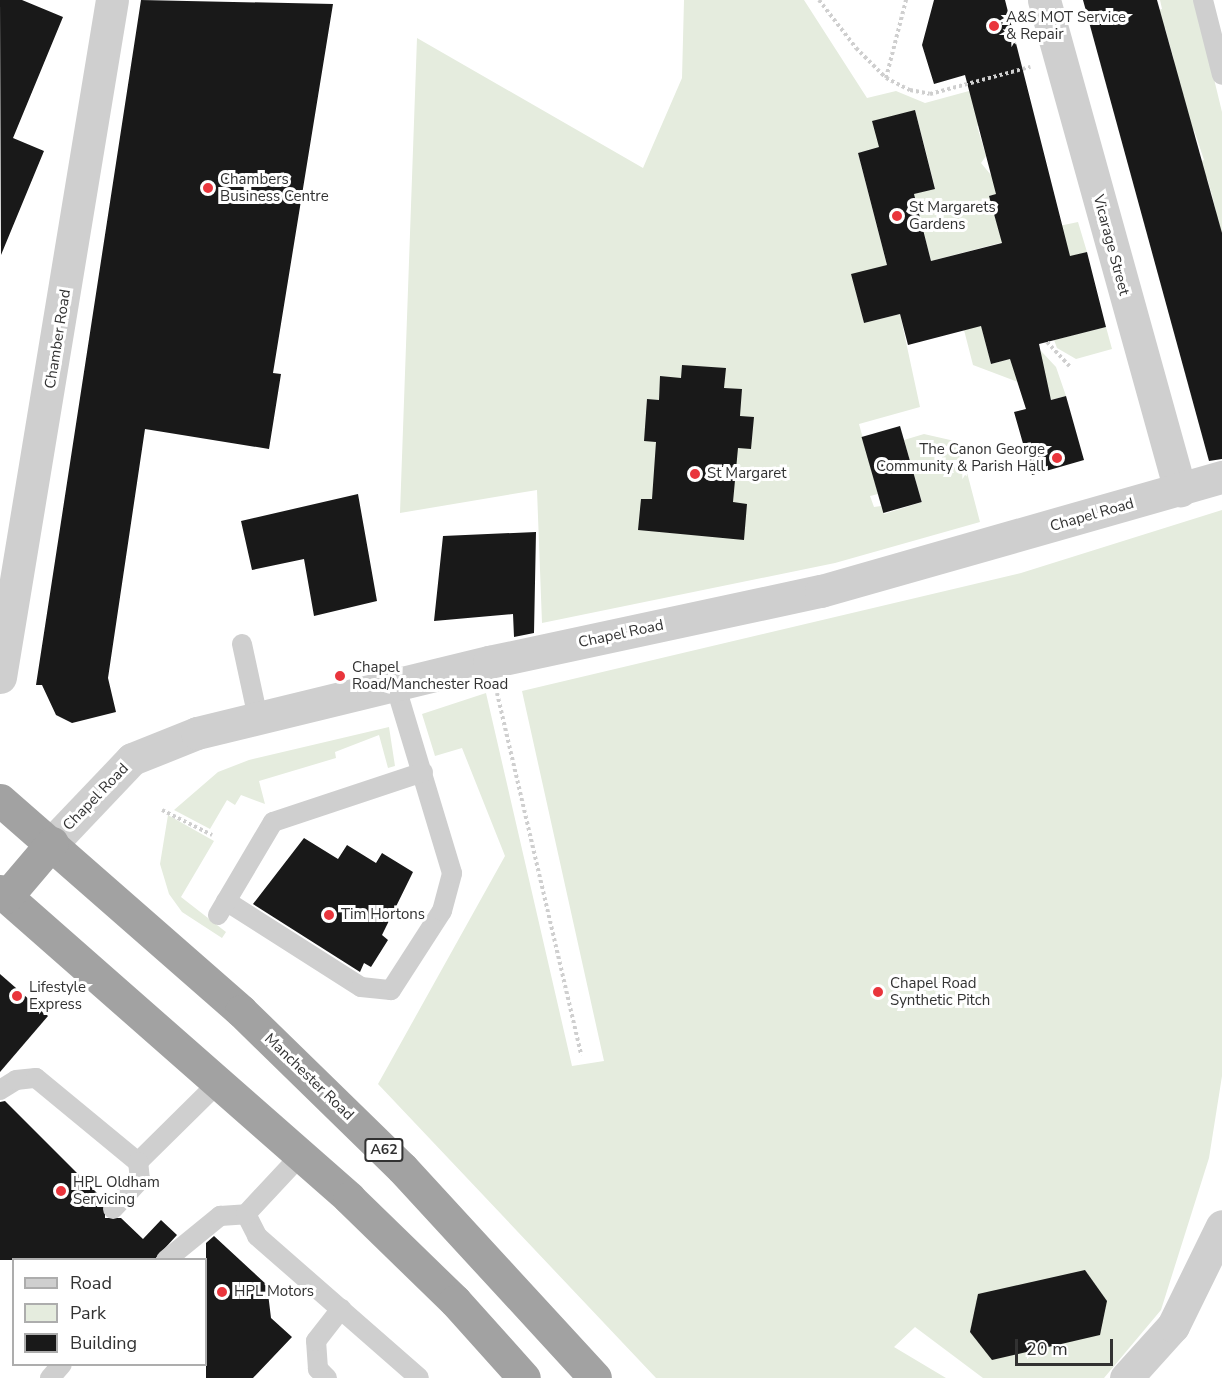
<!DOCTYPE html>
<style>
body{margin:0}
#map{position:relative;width:1222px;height:1378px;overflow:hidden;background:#fff;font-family:"Nunito Sans",sans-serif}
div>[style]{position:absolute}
.green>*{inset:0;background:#e5ecde}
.building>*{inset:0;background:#191919;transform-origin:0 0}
.path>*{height:4px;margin-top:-2px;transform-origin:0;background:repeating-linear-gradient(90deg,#cfcfcf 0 3px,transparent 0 6px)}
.service>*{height:20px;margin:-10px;padding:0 10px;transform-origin:10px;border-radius:10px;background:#cfcfcf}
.minor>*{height:33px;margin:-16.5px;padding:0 16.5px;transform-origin:16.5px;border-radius:16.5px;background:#cfcfcf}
.tertiary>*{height:33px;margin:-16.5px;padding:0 16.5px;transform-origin:16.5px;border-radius:16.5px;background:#cfcfcf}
.trunk>*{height:33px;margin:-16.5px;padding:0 16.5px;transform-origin:16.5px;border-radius:16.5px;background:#a2a2a2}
.dots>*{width:16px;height:16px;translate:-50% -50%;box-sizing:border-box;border:3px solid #fff;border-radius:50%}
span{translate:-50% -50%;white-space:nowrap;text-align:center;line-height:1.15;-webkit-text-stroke:6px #fff;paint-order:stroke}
.shield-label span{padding:2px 4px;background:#fff;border:2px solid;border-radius:4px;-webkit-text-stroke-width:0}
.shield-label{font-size:14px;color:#323232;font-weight:700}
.poi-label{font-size:15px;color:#323232}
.left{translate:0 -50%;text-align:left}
.right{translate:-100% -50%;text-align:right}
.street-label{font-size:15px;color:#323232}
.legend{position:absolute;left:12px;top:1258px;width:195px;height:108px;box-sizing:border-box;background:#fff;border:2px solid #adadad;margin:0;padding:8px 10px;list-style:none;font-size:18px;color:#323232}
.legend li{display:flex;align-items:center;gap:12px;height:30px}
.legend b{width:30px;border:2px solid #adadad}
.scale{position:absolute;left:1015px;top:1339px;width:98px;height:27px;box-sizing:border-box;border:3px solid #323232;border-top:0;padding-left:8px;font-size:18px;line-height:21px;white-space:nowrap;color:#323232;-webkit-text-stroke:4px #fff;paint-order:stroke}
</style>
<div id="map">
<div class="green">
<div style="clip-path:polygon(684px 0,804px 0,867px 98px,896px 91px,925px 103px,969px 91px,991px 121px,977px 126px,986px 156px,981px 163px,991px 175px,1006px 171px,1012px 190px,989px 196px,1001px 238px,1078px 222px,1087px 252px,1031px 267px,1023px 237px,931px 261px,914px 194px,935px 188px,915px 110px,879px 147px,858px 153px,887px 265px,852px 275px,864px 323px,900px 314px,920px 407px,859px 424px,878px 494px,870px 496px,874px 507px,881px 506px,884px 514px,922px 502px,904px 440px,924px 434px,959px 442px,980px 522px,835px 563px,542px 623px,537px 490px,400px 513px,417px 38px,643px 168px,682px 78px)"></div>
<div style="clip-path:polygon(1160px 0,1195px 0,1222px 112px,1222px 234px,1196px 218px,1216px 212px,1212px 195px,1207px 178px,1187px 184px,1182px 167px,1204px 160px,1194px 130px,1175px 136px,1174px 60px,1165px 28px,1141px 15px,1162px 9px)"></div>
<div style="clip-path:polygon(978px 313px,991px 364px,1041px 351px,1056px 367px,1066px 396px,1051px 400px,1048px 391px,1023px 399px,1018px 382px,973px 365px,964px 330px)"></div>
<div style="clip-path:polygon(1106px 327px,1112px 349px,1076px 359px,1057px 348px,1054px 340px)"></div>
<div style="clip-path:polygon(1222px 510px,1222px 1076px,1209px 1158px,1161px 1310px,1104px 1378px,983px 1378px,915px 1327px,894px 1347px,946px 1378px,656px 1378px,378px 1084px,505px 856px,462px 748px,435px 756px,422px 714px,486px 693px,572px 1066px,604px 1061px,522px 691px,1021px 573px)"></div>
<div style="clip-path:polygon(389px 727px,395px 766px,388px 768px,379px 735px,335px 752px,336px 758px,259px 781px,265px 804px,241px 795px,235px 805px,227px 800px,210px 829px,174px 810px,218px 772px,249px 760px)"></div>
<div style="clip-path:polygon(168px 815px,214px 841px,181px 897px,226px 932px,222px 938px,182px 912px,169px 894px,160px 864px)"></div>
</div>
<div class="building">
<div style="clip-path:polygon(0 0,22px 0,63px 17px,13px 138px,44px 151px,1px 255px)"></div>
<div style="clip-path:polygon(141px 0,333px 4px,273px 373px,281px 374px,269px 449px,145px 429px,108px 678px,116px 712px,72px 723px,56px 715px,42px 685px,36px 685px)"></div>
<div style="clip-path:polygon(934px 0,1005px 0,1070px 256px,1087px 252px,1106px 327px,1039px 344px,1051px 400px,1066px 396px,1084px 460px,1032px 475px,1014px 412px,1026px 409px,1010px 359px,991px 364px,981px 326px,908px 345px,900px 314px,864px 323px,851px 274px,887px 265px,858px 153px,879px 147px,872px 121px,915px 110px,935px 189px,914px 194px,931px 261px,1002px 243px,989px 196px,996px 194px,965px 75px,934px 84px,922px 45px)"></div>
<div style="clip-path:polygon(1083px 0,1157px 0,1222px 233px,1222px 459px,1209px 461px)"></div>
<div style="clip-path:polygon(682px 365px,726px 368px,724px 388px,742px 389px,740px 416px,754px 417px,751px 449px,738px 448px,733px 502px,747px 504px,744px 540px,638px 530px,641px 499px,652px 499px,656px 442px,644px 441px,647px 399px,659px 400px,660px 376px,681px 378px)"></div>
<div style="left:900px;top:426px;width:79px;height:40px;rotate:74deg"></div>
<div style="clip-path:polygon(358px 494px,377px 601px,314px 616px,304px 559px,252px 570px,241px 521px)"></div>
<div style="clip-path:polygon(536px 532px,534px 633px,514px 637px,513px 614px,434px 621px,443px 536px)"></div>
<div style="clip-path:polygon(304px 838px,338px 859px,347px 845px,376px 863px,382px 853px,413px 872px,382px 935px,388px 940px,371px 967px,364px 963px,360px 972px,253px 904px)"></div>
<div style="clip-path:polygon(0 974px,48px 1016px,0 1072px)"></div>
<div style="clip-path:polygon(5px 1101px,105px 1201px,105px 1218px,121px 1218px,143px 1239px,161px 1220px,177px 1235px,154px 1260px,0 1260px,0 1102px)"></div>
<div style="clip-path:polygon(214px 1236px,267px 1285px,271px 1318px,292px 1337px,253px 1378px,206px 1378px,206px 1243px)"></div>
<div style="clip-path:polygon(1085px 1270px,1107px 1301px,1100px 1335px,992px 1360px,970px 1332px,978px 1294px)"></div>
</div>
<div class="path">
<div style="left:819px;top:0;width:61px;rotate:52.4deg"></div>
<div style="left:856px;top:48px;width:42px;rotate:45deg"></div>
<div style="left:886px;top:78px;width:27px;rotate:27deg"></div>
<div style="left:910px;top:90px;width:20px;rotate:11deg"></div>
<div style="left:930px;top:94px;width:104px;rotate:-15.1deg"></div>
<div style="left:886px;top:78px;width:81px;rotate:-75.6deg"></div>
<div style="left:1047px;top:342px;width:33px;rotate:47deg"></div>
<div style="left:497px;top:693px;width:372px;rotate:76.9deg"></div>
<div style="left:162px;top:810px;width:56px;rotate:26.6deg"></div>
</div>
<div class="service">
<div style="left:1203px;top:0;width:77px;rotate:75.8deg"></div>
<div style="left:242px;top:644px;width:76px;rotate:77.8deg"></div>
<div style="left:226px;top:901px;width:160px;rotate:32.5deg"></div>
<div style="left:361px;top:987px;width:30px;rotate:6deg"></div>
<div style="left:391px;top:990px;width:94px;rotate:-57.2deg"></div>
<div style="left:442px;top:911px;width:39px;rotate:-75deg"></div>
<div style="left:452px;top:873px;width:193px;rotate:-106.8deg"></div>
<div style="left:218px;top:915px;width:108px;rotate:-59.4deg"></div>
<div style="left:273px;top:822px;width:158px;rotate:-18.4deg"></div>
<div style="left:0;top:1090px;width:19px;rotate:-32deg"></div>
<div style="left:16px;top:1080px;width:20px;rotate:-6deg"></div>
<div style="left:36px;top:1078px;width:132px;rotate:39.5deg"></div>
<div style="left:138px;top:1162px;width:114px;rotate:-44.6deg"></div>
<div style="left:113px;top:1209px;width:40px;rotate:-47deg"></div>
<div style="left:140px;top:1180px;width:18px;rotate:-96deg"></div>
<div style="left:246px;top:1214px;width:25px;rotate:63deg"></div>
<div style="left:257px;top:1236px;width:215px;rotate:41.2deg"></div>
<div style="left:166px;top:1260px;width:70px;rotate:-39.2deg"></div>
<div style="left:220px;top:1216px;width:26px;rotate:-4deg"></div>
<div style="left:246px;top:1214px;width:81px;rotate:-47deg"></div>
<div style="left:50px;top:1378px;width:18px;rotate:-49deg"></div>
<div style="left:327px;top:1378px;width:13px;rotate:-135deg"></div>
<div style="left:318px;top:1369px;width:28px;rotate:-94deg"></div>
<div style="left:316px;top:1341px;width:41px;rotate:-52deg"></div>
</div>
<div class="minor">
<div style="left:1044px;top:0;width:509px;rotate:74.49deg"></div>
<div style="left:1126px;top:1378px;width:70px;rotate:-47.9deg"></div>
<div style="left:1173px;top:1326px;width:111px;rotate:-63.9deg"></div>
</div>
<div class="tertiary">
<div style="left:0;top:677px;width:686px;rotate:-80.61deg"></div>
<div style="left:52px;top:843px;width:116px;rotate:-46.4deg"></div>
<div style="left:132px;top:759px;width:70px;rotate:-21.8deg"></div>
<div style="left:197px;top:733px;width:301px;rotate:-13.7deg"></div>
<div style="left:489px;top:662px;width:340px;rotate:-12.1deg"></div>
<div style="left:821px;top:591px;width:417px;rotate:-15.9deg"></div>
</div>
<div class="trunk">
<div style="left:0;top:800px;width:320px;rotate:41.2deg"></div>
<div style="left:241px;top:1011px;width:225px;rotate:44.3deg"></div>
<div style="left:402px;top:1168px;width:285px;rotate:47.4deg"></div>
<div style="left:0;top:891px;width:465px;rotate:41.3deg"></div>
<div style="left:349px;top:1198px;width:148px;rotate:44.2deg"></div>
<div style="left:455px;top:1301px;width:103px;rotate:48.1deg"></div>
<div style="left:6px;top:897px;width:71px;rotate:-49.6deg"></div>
</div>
<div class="dots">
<div style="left:994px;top:26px;background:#e9353c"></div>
<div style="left:208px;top:188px;background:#e9353c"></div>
<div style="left:897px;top:216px;background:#e9353c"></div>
<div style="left:1057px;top:458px;background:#e9353c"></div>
<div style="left:695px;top:474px;background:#e9353c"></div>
<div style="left:340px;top:676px;background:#e9353c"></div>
<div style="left:329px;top:915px;background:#e9353c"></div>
<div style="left:878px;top:992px;background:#e9353c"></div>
<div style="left:17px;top:996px;background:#e9353c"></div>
<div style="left:61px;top:1191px;background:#e9353c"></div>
<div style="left:222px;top:1292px;background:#e9353c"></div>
</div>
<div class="shield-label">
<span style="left:384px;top:1150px">A62</span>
</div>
<div class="poi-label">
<span class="left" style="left:1006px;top:26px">A&amp;S MOT Service<br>&amp; Repair</span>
<span class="left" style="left:220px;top:188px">Chambers<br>Business Centre</span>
<span class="left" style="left:909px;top:216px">St Margarets<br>Gardens</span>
<span class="right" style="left:1045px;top:458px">The Canon George<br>Community &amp; Parish Hall</span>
<span class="left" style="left:707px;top:474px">St Margaret</span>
<span class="left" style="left:352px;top:676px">Chapel<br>Road/Manchester Road</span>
<span class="left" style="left:341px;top:915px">Tim Hortons</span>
<span class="left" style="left:890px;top:992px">Chapel Road<br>Synthetic Pitch</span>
<span class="left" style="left:29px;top:996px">Lifestyle<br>Express</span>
<span class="left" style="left:73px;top:1191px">HPL Oldham<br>Servicing</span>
<span class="left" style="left:234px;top:1292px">HPL Motors</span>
</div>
<div class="street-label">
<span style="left:1111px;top:245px;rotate:75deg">Vicarage Street</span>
<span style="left:58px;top:339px;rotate:-81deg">Chamber Road</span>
<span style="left:1092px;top:515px;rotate:-16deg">Chapel Road</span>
<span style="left:621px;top:634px;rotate:-12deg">Chapel Road</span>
<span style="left:96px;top:797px;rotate:-46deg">Chapel Road</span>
<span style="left:309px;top:1077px;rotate:44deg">Manchester Road</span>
</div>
<ul class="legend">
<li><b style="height:8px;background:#cfcfcf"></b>Road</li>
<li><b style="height:16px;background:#e5ecde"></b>Park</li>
<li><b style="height:16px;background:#191919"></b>Building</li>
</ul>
<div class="scale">20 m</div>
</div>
